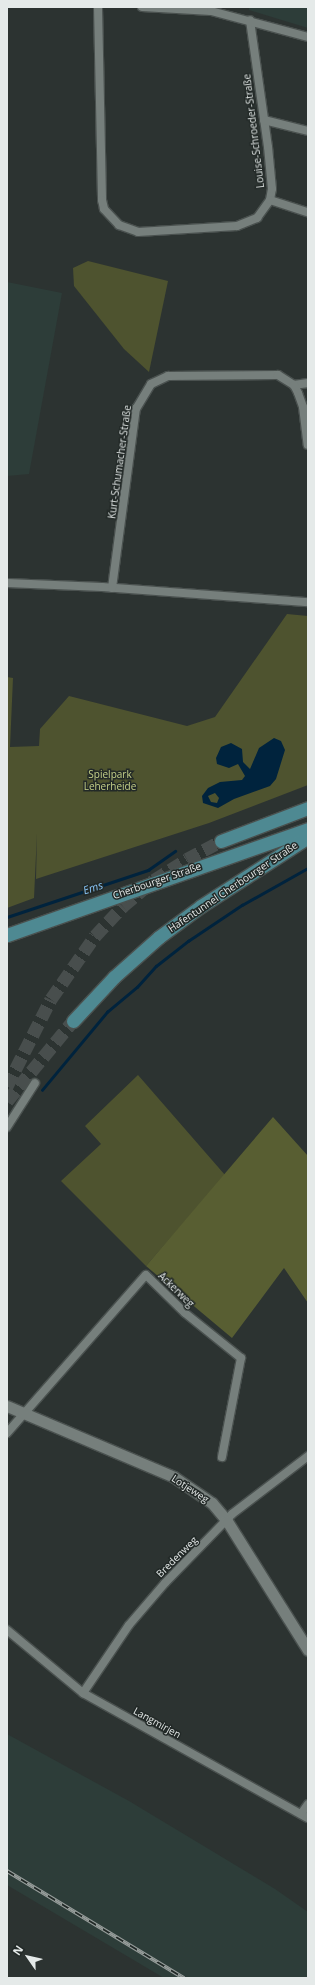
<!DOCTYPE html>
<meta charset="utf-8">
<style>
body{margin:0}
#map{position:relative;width:315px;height:1985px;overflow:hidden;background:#2c3331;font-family:"Open Sans",sans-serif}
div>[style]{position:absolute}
.built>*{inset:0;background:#2d3d39}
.green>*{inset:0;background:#4e532f}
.forest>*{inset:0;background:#585e32}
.water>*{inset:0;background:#00233d}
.stream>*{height:2.5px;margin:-1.25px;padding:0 1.25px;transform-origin:1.25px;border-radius:1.25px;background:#00233d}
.primary-tunnel>*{height:13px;margin-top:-6.5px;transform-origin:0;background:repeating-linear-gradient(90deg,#484e4d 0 13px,transparent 0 19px)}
.roads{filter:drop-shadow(1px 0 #4a514f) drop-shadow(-1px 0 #4a514f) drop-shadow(0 1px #4a514f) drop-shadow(0 -1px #4a514f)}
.minor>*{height:8px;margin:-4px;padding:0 4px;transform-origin:4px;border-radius:4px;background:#767f7c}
.tertiary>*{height:11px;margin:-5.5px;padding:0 5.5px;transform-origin:5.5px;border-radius:5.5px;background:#767f7c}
.primary>*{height:13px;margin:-6.5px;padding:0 6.5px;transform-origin:6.5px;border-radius:6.5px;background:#4e8992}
.rail>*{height:4px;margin-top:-2px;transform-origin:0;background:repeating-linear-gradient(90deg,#222927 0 8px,#979d9b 0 16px);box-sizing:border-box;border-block:1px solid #979d9b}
span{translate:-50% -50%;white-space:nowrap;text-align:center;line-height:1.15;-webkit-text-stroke:3px #222927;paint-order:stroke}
.street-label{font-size:10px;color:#e5eae9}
.park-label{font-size:10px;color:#c6d189}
.water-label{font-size:11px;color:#8ac6f8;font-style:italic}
.frame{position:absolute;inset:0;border:8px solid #e5eae9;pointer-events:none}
.north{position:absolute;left:8px;top:1937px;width:40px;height:40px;-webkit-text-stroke:3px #222927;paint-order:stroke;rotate:304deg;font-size:11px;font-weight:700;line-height:16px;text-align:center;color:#e5eae9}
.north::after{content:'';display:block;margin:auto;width:14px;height:18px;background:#e5eae9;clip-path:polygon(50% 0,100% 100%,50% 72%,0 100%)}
</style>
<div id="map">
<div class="built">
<div style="clip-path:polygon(249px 7px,308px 7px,308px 28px,249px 10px)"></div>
<div style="clip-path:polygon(7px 282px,62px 293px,29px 474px,7px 476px)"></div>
<div style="clip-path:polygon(7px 1734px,129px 1801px,275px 1889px,308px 1912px,308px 1978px,164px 1978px,7px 1885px)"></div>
</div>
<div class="green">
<div style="clip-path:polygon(88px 261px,168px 281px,149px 372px,124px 349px,74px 286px,73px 268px)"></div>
<div style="clip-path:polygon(287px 614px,308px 616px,308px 785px,209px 823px,36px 879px,37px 833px,34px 898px,7px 908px,7px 677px,13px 678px,10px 747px,39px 746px,40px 729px,69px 696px,187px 726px,215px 717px)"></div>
<div style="clip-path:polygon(138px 1075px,225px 1175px,146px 1266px,61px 1181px,101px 1144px,85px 1126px)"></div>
</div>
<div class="forest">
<div style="clip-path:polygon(273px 1117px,308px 1156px,308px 1303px,284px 1268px,232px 1338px,146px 1266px)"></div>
</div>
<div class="water">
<div style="clip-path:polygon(evenodd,274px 738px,281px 741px,285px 750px,276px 779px,270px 786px,234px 799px,218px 808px,203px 803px,202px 796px,208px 788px,220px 782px,242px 780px,245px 776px,238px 764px,229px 768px,217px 764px,216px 758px,221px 747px,231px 743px,242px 749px,243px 762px,250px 769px,259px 748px,274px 738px,215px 793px,219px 798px,217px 803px,211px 802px,208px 796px,215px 793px)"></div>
</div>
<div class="stream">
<div style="left:7px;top:917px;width:149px;rotate:-18.4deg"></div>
<div style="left:148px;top:870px;width:33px;rotate:-35deg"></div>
<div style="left:42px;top:1090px;width:102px;rotate:-50.2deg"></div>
<div style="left:107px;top:1012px;width:39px;rotate:-40deg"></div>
<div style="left:137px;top:987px;width:28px;rotate:-48deg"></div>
<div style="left:156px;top:966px;width:41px;rotate:-38deg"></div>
<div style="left:188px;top:941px;width:65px;rotate:-33.7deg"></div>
<div style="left:242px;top:905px;width:76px;rotate:-29.3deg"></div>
</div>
<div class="primary-tunnel">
<div style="left:7px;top:1086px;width:97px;rotate:-63.2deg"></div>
<div style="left:51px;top:999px;width:77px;rotate:-55.1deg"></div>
<div style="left:95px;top:936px;width:41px;rotate:-47deg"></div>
<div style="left:123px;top:906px;width:40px;rotate:-40deg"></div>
<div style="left:154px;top:880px;width:39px;rotate:-32deg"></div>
<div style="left:187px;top:859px;width:38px;rotate:-28deg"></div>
<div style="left:7px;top:1101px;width:104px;rotate:-50.5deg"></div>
</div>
<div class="roads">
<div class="minor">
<div style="left:98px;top:7px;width:193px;rotate:88.8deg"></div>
<div style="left:102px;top:200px;width:9px;rotate:77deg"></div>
<div style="left:104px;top:209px;width:22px;rotate:47deg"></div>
<div style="left:119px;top:225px;width:20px;rotate:20deg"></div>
<div style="left:138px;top:232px;width:99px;rotate:-3.5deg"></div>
<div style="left:237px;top:226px;width:22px;rotate:-22deg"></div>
<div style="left:257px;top:218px;width:22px;rotate:-54deg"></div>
<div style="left:270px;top:200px;width:11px;rotate:-80deg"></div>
<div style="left:272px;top:189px;width:42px;rotate:-95.4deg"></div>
<div style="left:268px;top:147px;width:128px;rotate:-98.1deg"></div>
<div style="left:142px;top:7px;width:69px;rotate:3.3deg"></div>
<div style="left:211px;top:11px;width:100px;rotate:15deg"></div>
<div style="left:264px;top:120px;width:45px;rotate:14deg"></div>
<div style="left:270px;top:200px;width:40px;rotate:18deg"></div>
<div style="left:294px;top:385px;width:14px;rotate:-8deg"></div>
<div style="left:7px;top:583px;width:95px;rotate:2.4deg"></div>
<div style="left:102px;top:587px;width:207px;rotate:4.2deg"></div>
<div style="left:112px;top:588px;width:181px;rotate:-82.4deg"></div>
<div style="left:136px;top:409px;width:29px;rotate:-59deg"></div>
<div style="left:151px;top:384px;width:19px;rotate:-25deg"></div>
<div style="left:168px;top:376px;width:110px;rotate:-0.5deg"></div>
<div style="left:278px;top:375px;width:19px;rotate:32deg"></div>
<div style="left:294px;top:385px;width:9px;rotate:63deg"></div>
<div style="left:298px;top:393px;width:15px;rotate:70deg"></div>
<div style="left:303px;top:407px;width:38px;rotate:83deg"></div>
<div style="left:7px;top:1127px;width:52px;rotate:-57.5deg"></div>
<div style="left:7px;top:1433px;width:210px;rotate:-48.7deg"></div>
<div style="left:146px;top:1275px;width:54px;rotate:44.3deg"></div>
<div style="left:185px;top:1313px;width:72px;rotate:38.8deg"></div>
<div style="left:241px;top:1358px;width:101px;rotate:100.9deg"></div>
<div style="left:7px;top:1630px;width:99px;rotate:39.7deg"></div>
<div style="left:83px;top:1693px;width:257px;rotate:29.1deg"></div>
<div style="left:83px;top:1693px;width:82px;rotate:-55.9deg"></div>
<div style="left:129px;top:1625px;width:55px;rotate:-49.4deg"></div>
<div style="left:165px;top:1583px;width:96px;rotate:-45.8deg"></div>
<div style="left:232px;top:1514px;width:96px;rotate:-37.3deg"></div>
<div style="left:301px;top:1814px;width:12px;rotate:-55deg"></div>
</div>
<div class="tertiary">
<div style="left:7px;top:1406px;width:181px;rotate:23deg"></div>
<div style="left:174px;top:1477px;width:46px;rotate:34.4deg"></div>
<div style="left:212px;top:1503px;width:23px;rotate:50deg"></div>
<div style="left:227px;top:1521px;width:152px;rotate:57.9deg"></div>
</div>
<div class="primary">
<div style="left:221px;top:841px;width:93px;rotate:-20.8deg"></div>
<div style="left:7px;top:935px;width:319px;rotate:-19.4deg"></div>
<div style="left:73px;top:1021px;width:60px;rotate:-47deg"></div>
<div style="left:114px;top:977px;width:60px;rotate:-41.6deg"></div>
<div style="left:159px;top:937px;width:52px;rotate:-36.4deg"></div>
<div style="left:201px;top:906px;width:127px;rotate:-32.8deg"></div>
</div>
</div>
<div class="rail">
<div style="left:7px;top:1871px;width:207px;rotate:31.2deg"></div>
</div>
<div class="street-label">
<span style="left:254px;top:131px;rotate:-97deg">Louise-Schroeder-Straße</span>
<span style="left:120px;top:462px;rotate:-82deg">Kurt-Schumacher-Straße</span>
<span style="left:157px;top:881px;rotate:-19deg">Cherbourger Straße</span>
<span style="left:233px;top:887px;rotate:-34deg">Hafentunnel Cherbourger Straße</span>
<span style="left:176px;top:1290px;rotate:44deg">Ackerweg</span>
<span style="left:190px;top:1489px;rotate:33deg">Lotjeweg</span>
<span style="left:177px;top:1557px;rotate:-45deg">Bredenweg</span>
<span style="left:157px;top:1723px;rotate:29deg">Langmirjen</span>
</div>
<div class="park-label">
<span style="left:110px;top:780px">Spielpark<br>Leherheide</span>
</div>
<div class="water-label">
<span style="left:93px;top:888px;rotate:-18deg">Ems</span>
</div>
<div class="frame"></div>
<div class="north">N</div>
</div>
